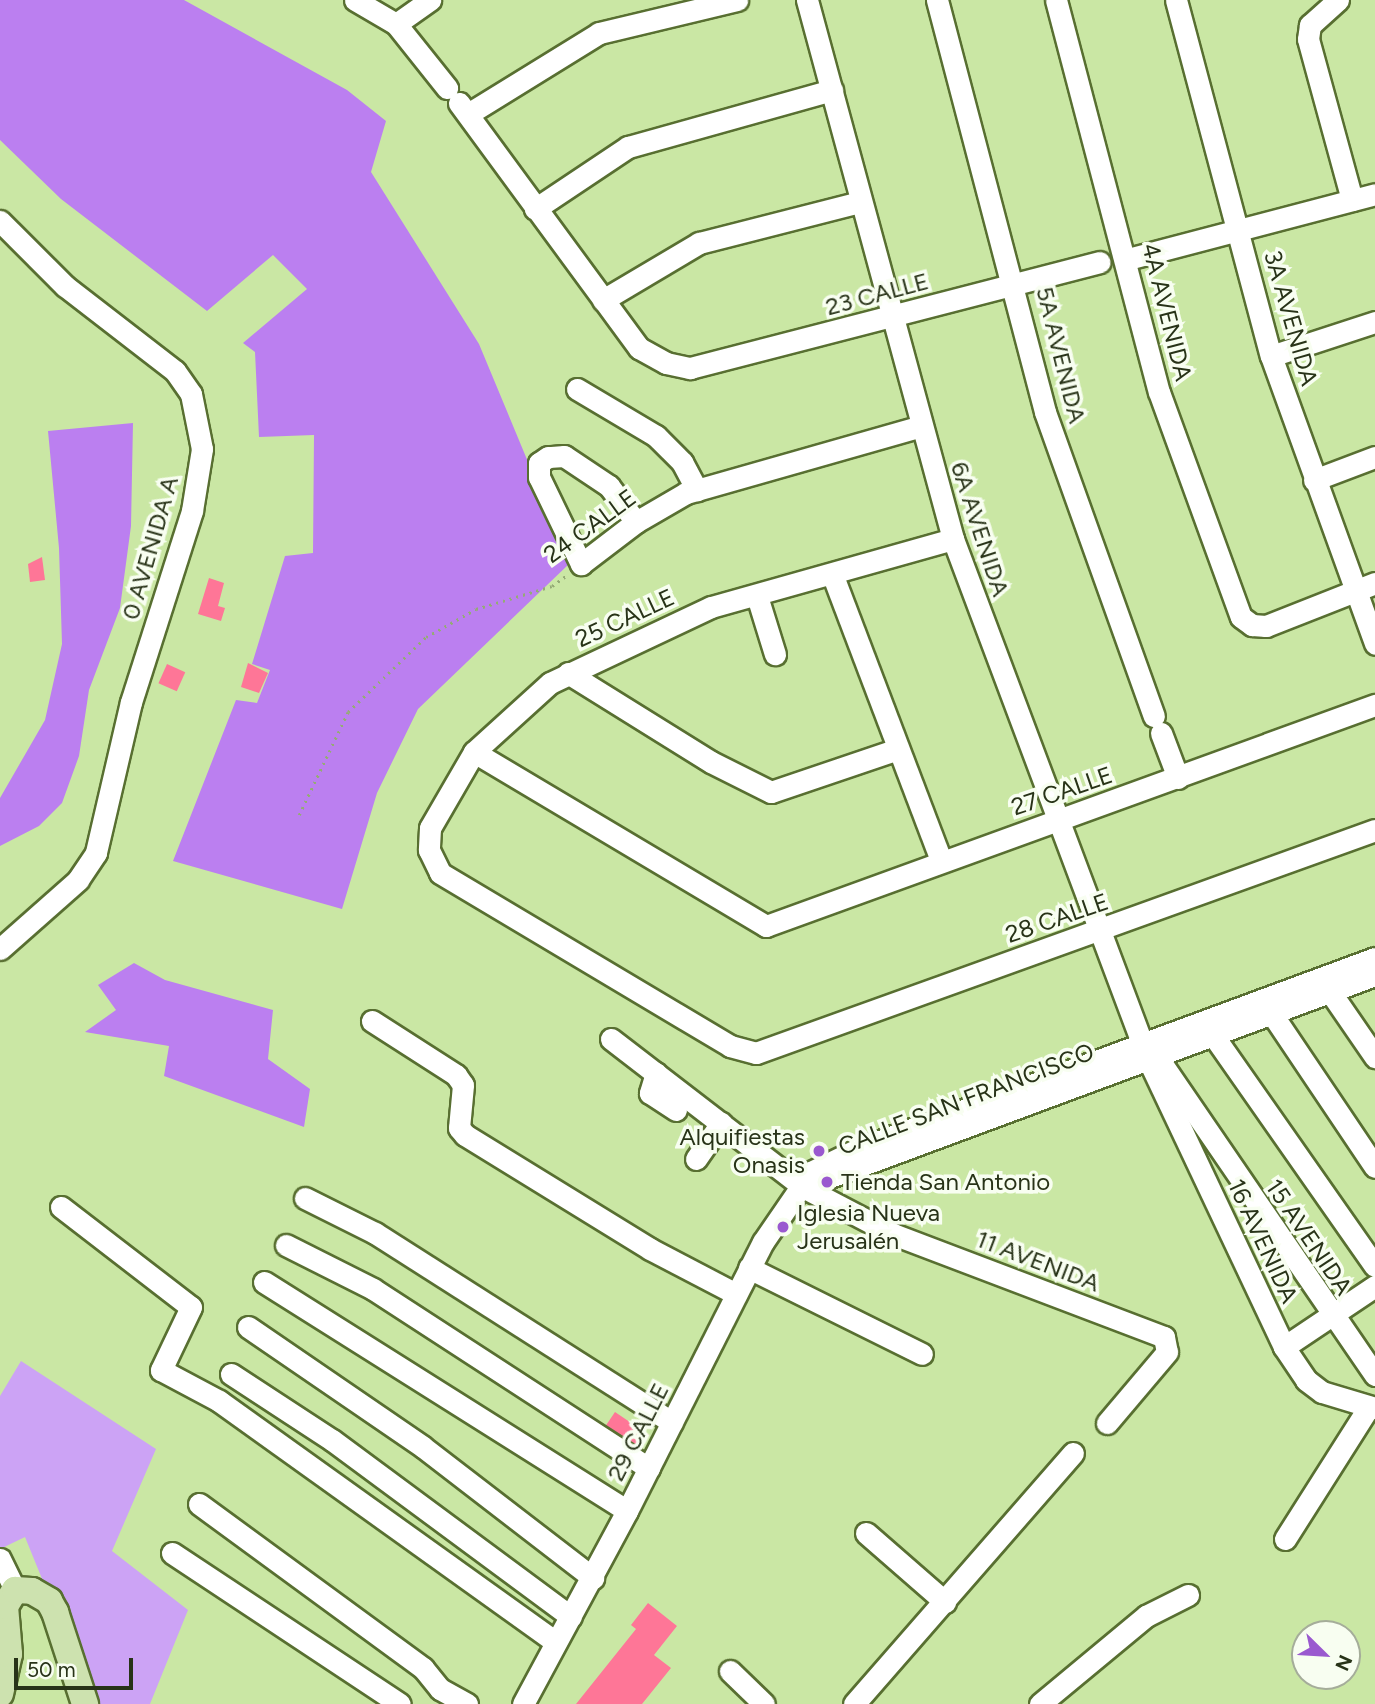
<!DOCTYPE html>
<meta charset="utf-8">
<style>
body{margin:0}
#map{position:relative;width:1375px;height:1704px;overflow:hidden;background:#cae7a4;font-family:Figtree,sans-serif}
div>[style]{position:absolute}
.green>*{inset:0;background:#cca3f5}
.forest>*{inset:0;background:#bb7ff0}
.building>*{inset:0;background:#fe7697;transform-origin:0 0}
.path>*{height:2.5px;margin-top:-1.25px;transform-origin:0;background:repeating-linear-gradient(90deg,#94ab75 0 2px,transparent 0 7px)}
.roads{filter:drop-shadow(2px 0 #586f31) drop-shadow(-2px 0 #586f31) drop-shadow(0 2px #586f31) drop-shadow(0 -2px #586f31)}
.minor>*{height:21px;margin:-10.5px;padding:0 10.5px;transform-origin:10.5px;border-radius:10.5px;background:#fff}
.major>*{height:26px;margin:-13px;padding:0 13px;transform-origin:13px;border-radius:13px;background:#cde2af}
.dots>*{width:19px;height:19px;translate:-50% -50%;box-sizing:border-box;border:4px solid #f8fef1;border-radius:50%}
span{translate:-50% -50%;white-space:nowrap;text-align:center;line-height:1.15;-webkit-text-stroke:7px #f8fef1;paint-order:stroke}
.street-label{font-size:24px;color:#283318}
.poi-label{font-size:24px;color:#283318}
.right{translate:-100% -50%;text-align:right}
.left{translate:0 -50%;text-align:left}
.north{position:absolute;left:1291px;top:1620px;width:70px;height:70px;box-sizing:border-box;background:#f8fef1;border:2px solid #a5ad9a;border-radius:50%;rotate:114deg;font-size:19px;font-weight:700;line-height:28px;text-align:center;color:#283318}
.north::after{content:'';display:block;margin:auto;width:24px;height:32px;background:#9a59cf;clip-path:polygon(50% 0,100% 100%,50% 72%,0 100%)}
.scale{position:absolute;left:14px;top:1658px;width:119px;height:32px;box-sizing:border-box;border:4px solid #283318;border-top:0;padding-left:9px;font-size:21px;line-height:24px;white-space:nowrap;color:#283318;-webkit-text-stroke:5px #f8fef1;paint-order:stroke}
</style>
<div id="map">
<div class="green">
<div style="clip-path:polygon(21px 1361px,156px 1449px,112px 1551px,188px 1610px,150px 1704px,93px 1704px,25px 1537px,0 1549px,0 1396px)"></div>
</div>
<div class="forest">
<div style="clip-path:polygon(0 0,184px 0,347px 90px,386px 121px,371px 172px,479px 344px,570px 563px,418px 709px,377px 793px,342px 909px,173px 861px,236px 700px,257px 703px,270px 670px,252px 664px,285px 556px,313px 553px,314px 435px,259px 437px,255px 352px,243px 343px,307px 289px,273px 255px,207px 311px,61px 199px,0 140px)"></div>
<div style="clip-path:polygon(133px 423px,131px 526px,120px 608px,89px 690px,79px 756px,62px 803px,39px 826px,0 846px,0 798px,45px 720px,62px 644px,59px 548px,48px 431px)"></div>
<div style="clip-path:polygon(134px 963px,165px 980px,273px 1010px,268px 1059px,310px 1089px,304px 1127px,164px 1076px,169px 1046px,85px 1032px,116px 1010px,98px 985px)"></div>
</div>
<div class="building">
<div style="clip-path:polygon(42px 557px,45px 580px,30px 582px,28px 564px)"></div>
<div style="clip-path:polygon(209px 578px,224px 583px,218px 606px,225px 608px,221px 621px,198px 614px)"></div>
<div style="clip-path:polygon(248px 663px,268px 673px,259px 693px,241px 687px)"></div>
<div style="left:167px;top:664px;width:20px;height:21px;rotate:24deg"></div>
<div style="left:615px;top:1412px;width:41px;height:16px;rotate:34deg"></div>
<div style="clip-path:polygon(648px 1603px,677px 1626px,654px 1655px,671px 1668px,642px 1704px,576px 1704px,636px 1629px,631px 1625px)"></div>
</div>
<div class="path">
<div style="left:299px;top:815px;width:114px;rotate:-64.6deg"></div>
<div style="left:348px;top:712px;width:108px;rotate:-43.9deg"></div>
<div style="left:426px;top:637px;width:57px;rotate:-29.2deg"></div>
<div style="left:476px;top:609px;width:79px;rotate:-16.8deg"></div>
<div style="left:552px;top:586px;width:19px;rotate:-36deg"></div>
</div>
<div class="roads">
<div class="minor">
<div style="left:355px;top:0;width:48px;rotate:30.3deg"></div>
<div style="left:396px;top:24px;width:82px;rotate:51.4deg"></div>
<div style="left:807px;top:0;width:558px;rotate:74.84deg"></div>
<div style="left:953px;top:539px;width:555px;rotate:69.44deg"></div>
<div style="left:1148px;top:1059px;width:318px;rotate:64.7deg"></div>
<div style="left:1284px;top:1347px;width:40px;rotate:56deg"></div>
<div style="left:1306px;top:1380px;width:20px;rotate:37deg"></div>
<div style="left:1322px;top:1392px;width:55px;rotate:16.8deg"></div>
<div style="left:937px;top:0;width:426px;rotate:75.3deg"></div>
<div style="left:1045px;top:412px;width:323px;rotate:70.3deg"></div>
<div style="left:1056px;top:0;width:405px;rotate:75.3deg"></div>
<div style="left:1159px;top:392px;width:239px;rotate:70deg"></div>
<div style="left:1241px;top:617px;width:14px;rotate:36deg"></div>
<div style="left:1252px;top:625px;width:14px;rotate:4deg"></div>
<div style="left:1266px;top:626px;width:117px;rotate:-21.5deg"></div>
<div style="left:1176px;top:0;width:368px;rotate:75.1deg"></div>
<div style="left:1271px;top:356px;width:306px;rotate:70.1deg"></div>
<div style="left:1338px;top:0;width:38px;rotate:138deg"></div>
<div style="left:1310px;top:25px;width:14px;rotate:98deg"></div>
<div style="left:1308px;top:39px;width:167px;rotate:74.7deg"></div>
<div style="left:396px;top:24px;width:42px;rotate:-35.2deg"></div>
<div style="left:459px;top:103px;width:304px;rotate:53.7deg"></div>
<div style="left:639px;top:348px;width:31px;rotate:29deg"></div>
<div style="left:666px;top:363px;width:25px;rotate:12deg"></div>
<div style="left:690px;top:368px;width:423px;rotate:-14.5deg"></div>
<div style="left:468px;top:114px;width:154px;rotate:-31.7deg"></div>
<div style="left:599px;top:33px;width:142px;rotate:-13.4deg"></div>
<div style="left:535px;top:209px;width:112px;rotate:-33.7deg"></div>
<div style="left:628px;top:147px;width:212px;rotate:-15.6deg"></div>
<div style="left:0;top:221px;width:92px;rotate:45deg"></div>
<div style="left:65px;top:286px;width:139px;rotate:37.7deg"></div>
<div style="left:175px;top:371px;width:28px;rotate:55deg"></div>
<div style="left:191px;top:394px;width:56px;rotate:78.7deg"></div>
<div style="left:202px;top:449px;width:63px;rotate:99.2deg"></div>
<div style="left:192px;top:511px;width:201px;rotate:107.7deg"></div>
<div style="left:131px;top:702px;width:155px;rotate:103.1deg"></div>
<div style="left:96px;top:853px;width:32px;rotate:124deg"></div>
<div style="left:78px;top:880px;width:104px;rotate:138.5deg"></div>
<div style="left:1128px;top:259px;width:255px;rotate:-14.7deg"></div>
<div style="left:603px;top:300px;width:112px;rotate:-30.7deg"></div>
<div style="left:699px;top:243px;width:166px;rotate:-14.3deg"></div>
<div style="left:1271px;top:356px;width:109px;rotate:-18.1deg"></div>
<div style="left:577px;top:389px;width:92px;rotate:30.7deg"></div>
<div style="left:656px;top:436px;width:37px;rotate:45deg"></div>
<div style="left:682px;top:462px;width:32px;rotate:62deg"></div>
<div style="left:1314px;top:480px;width:65px;rotate:-20.7deg"></div>
<div style="left:636px;top:522px;width:45px;rotate:-126.9deg"></div>
<div style="left:609px;top:486px;width:54px;rotate:-146.3deg"></div>
<div style="left:564px;top:456px;width:16px;rotate:176deg"></div>
<div style="left:548px;top:457px;width:11px;rotate:146deg"></div>
<div style="left:539px;top:463px;width:14px;rotate:90deg"></div>
<div style="left:539px;top:477px;width:97px;rotate:64.2deg"></div>
<div style="left:581px;top:564px;width:69px;rotate:-37.4deg"></div>
<div style="left:636px;top:522px;width:58px;rotate:-30.1deg"></div>
<div style="left:686px;top:493px;width:244px;rotate:-15.9deg"></div>
<div style="left:953px;top:539px;width:251px;rotate:164.3deg"></div>
<div style="left:711px;top:607px;width:178px;rotate:154.7deg"></div>
<div style="left:550px;top:683px;width:103px;rotate:137.8deg"></div>
<div style="left:474px;top:752px;width:88px;rotate:120.1deg"></div>
<div style="left:430px;top:828px;width:22px;rotate:93deg"></div>
<div style="left:429px;top:850px;width:25px;rotate:64deg"></div>
<div style="left:440px;top:873px;width:338px;rotate:30.8deg"></div>
<div style="left:730px;top:1046px;width:27px;rotate:15deg"></div>
<div style="left:756px;top:1053px;width:658px;rotate:-19.81deg"></div>
<div style="left:833px;top:576px;width:304px;rotate:69.2deg"></div>
<div style="left:757px;top:596px;width:61px;rotate:72.8deg"></div>
<div style="left:568px;top:673px;width:168px;rotate:31.9deg"></div>
<div style="left:711px;top:762px;width:67px;rotate:26.6deg"></div>
<div style="left:771px;top:792px;width:134px;rotate:-18.7deg"></div>
<div style="left:1161px;top:733px;width:48px;rotate:69.3deg"></div>
<div style="left:474px;top:752px;width:340px;rotate:30.8deg"></div>
<div style="left:766px;top:926px;width:648px;rotate:-19.95deg"></div>
<div style="left:1331px;top:993px;width:78px;rotate:55.5deg"></div>
<div style="left:1272px;top:1014px;width:184px;rotate:56.1deg"></div>
<div style="left:372px;top:1021px;width:100px;rotate:32.7deg"></div>
<div style="left:456px;top:1075px;width:12px;rotate:55deg"></div>
<div style="left:463px;top:1085px;width:43px;rotate:95.3deg"></div>
<div style="left:459px;top:1128px;width:9px;rotate:49deg"></div>
<div style="left:465px;top:1135px;width:217px;rotate:31.6deg"></div>
<div style="left:650px;top:1249px;width:97px;rotate:27.6deg"></div>
<div style="left:1213px;top:1035px;width:282px;rotate:55deg"></div>
<div style="left:611px;top:1039px;width:242px;rotate:37.6deg"></div>
<div style="left:803px;top:1187px;width:102px;rotate:27.6deg"></div>
<div style="left:893px;top:1234px;width:290px;rotate:20.8deg"></div>
<div style="left:1164px;top:1337px;width:15px;rotate:79deg"></div>
<div style="left:1167px;top:1352px;width:93px;rotate:130.2deg"></div>
<div style="left:1162px;top:1064px;width:377px;rotate:55.6deg"></div>
<div style="left:656px;top:1073px;width:21px;rotate:107deg"></div>
<div style="left:650px;top:1093px;width:31px;rotate:33deg"></div>
<div style="left:696px;top:1159px;width:44px;rotate:-55.2deg"></div>
<div style="left:803px;top:1187px;width:610px;rotate:-20.34deg"></div>
<div style="left:305px;top:1198px;width:78px;rotate:26.6deg"></div>
<div style="left:375px;top:1233px;width:352px;rotate:32.5deg"></div>
<div style="left:61px;top:1207px;width:164px;rotate:37.6deg"></div>
<div style="left:191px;top:1307px;width:70px;rotate:115.5deg"></div>
<div style="left:161px;top:1370px;width:66px;rotate:28.1deg"></div>
<div style="left:219px;top:1401px;width:414px;rotate:35.6deg"></div>
<div style="left:286px;top:1245px;width:97px;rotate:26.8deg"></div>
<div style="left:373px;top:1289px;width:329px;rotate:33deg"></div>
<div style="left:749px;top:1268px;width:193px;rotate:26.4deg"></div>
<div style="left:264px;top:1282px;width:429px;rotate:32.2deg"></div>
<div style="left:248px;top:1327px;width:212px;rotate:34.4deg"></div>
<div style="left:423px;top:1447px;width:215px;rotate:37.6deg"></div>
<div style="left:1284px;top:1347px;width:110px;rotate:-33.8deg"></div>
<div style="left:231px;top:1374px;width:121px;rotate:33.2deg"></div>
<div style="left:332px;top:1440px;width:297px;rotate:36.5deg"></div>
<div style="left:199px;top:1504px;width:278px;rotate:36.2deg"></div>
<div style="left:423px;top:1668px;width:27px;rotate:51deg"></div>
<div style="left:440px;top:1689px;width:31px;rotate:29deg"></div>
<div style="left:866px;top:1533px;width:105px;rotate:41.1deg"></div>
<div style="left:1285px;top:1539px;width:155px;rotate:-57.6deg"></div>
<div style="left:172px;top:1553px;width:273px;rotate:33.5deg"></div>
<div style="left:0;top:1559px;width:34px;rotate:64deg"></div>
<div style="left:730px;top:1671px;width:47px;rotate:44.1deg"></div>
<div style="left:523px;top:1704px;width:219px;rotate:-61.7deg"></div>
<div style="left:627px;top:1511px;width:301px;rotate:-63.2deg"></div>
<div style="left:763px;top:1242px;width:85px;rotate:-55.6deg"></div>
<div style="left:811px;top:1172px;width:52px;rotate:-26.1deg"></div>
<div style="left:858px;top:1149px;width:551px;rotate:-20.28deg"></div>
<div style="left:854px;top:1704px;width:333px;rotate:-48.9deg"></div>
<div style="left:1040px;top:1704px;width:138px;rotate:-39.7deg"></div>
<div style="left:1146px;top:1616px;width:47px;rotate:-26.6deg"></div>
</div>
<div class="major">
<div style="left:0;top:1694px;width:41px;rotate:-77.3deg"></div>
<div style="left:9px;top:1654px;width:48px;rotate:-94.8deg"></div>
<div style="left:5px;top:1606px;width:19px;rotate:-58deg"></div>
<div style="left:15px;top:1590px;width:17px;rotate:3deg"></div>
<div style="left:32px;top:1591px;width:20px;rotate:30deg"></div>
<div style="left:49px;top:1601px;width:13px;rotate:61deg"></div>
<div style="left:55px;top:1612px;width:97px;rotate:71.9deg"></div>
</div>
</div>
<div class="dots">
<div style="left:819px;top:1151px;background:#9a59cf"></div>
<div style="left:827px;top:1182px;background:#9a59cf"></div>
<div style="left:783px;top:1227px;background:#9a59cf"></div>
</div>
<div class="street-label">
<span style="left:877px;top:294px;rotate:-15deg">23 CALLE</span>
<span style="left:1167px;top:312px;rotate:76deg">4A AVENIDA</span>
<span style="left:1291px;top:318px;rotate:74deg">3A AVENIDA</span>
<span style="left:1061px;top:355px;rotate:76deg">5A AVENIDA</span>
<span style="left:590px;top:526px;rotate:-36deg">24 CALLE</span>
<span style="left:980px;top:529px;rotate:72deg">6A AVENIDA</span>
<span style="left:150px;top:548px;rotate:-74deg">0 AVENIDA A</span>
<span style="left:625px;top:618px;rotate:-25deg">25 CALLE</span>
<span style="left:1062px;top:791px;rotate:-19deg">27 CALLE</span>
<span style="left:1057px;top:918px;rotate:-19deg">28 CALLE</span>
<span style="left:966px;top:1099px;rotate:-21deg">CALLE SAN FRANCISCO</span>
<span style="left:1309px;top:1237px;rotate:56deg">15 AVENIDA</span>
<span style="left:1263px;top:1241px;rotate:65deg">16 AVENIDA</span>
<span style="left:1038px;top:1261px;rotate:21deg">11 AVENIDA</span>
<span style="left:638px;top:1432px;rotate:-63deg">29 CALLE</span>
</div>
<div class="poi-label">
<span class="right" style="left:805px;top:1151px">Alquifiestas<br>Onasis</span>
<span class="left" style="left:841px;top:1182px">Tienda San Antonio</span>
<span class="left" style="left:797px;top:1227px">Iglesia Nueva<br>Jerusalén</span>
</div>
<div class="north">N</div>
<div class="scale">50 m</div>
</div>
